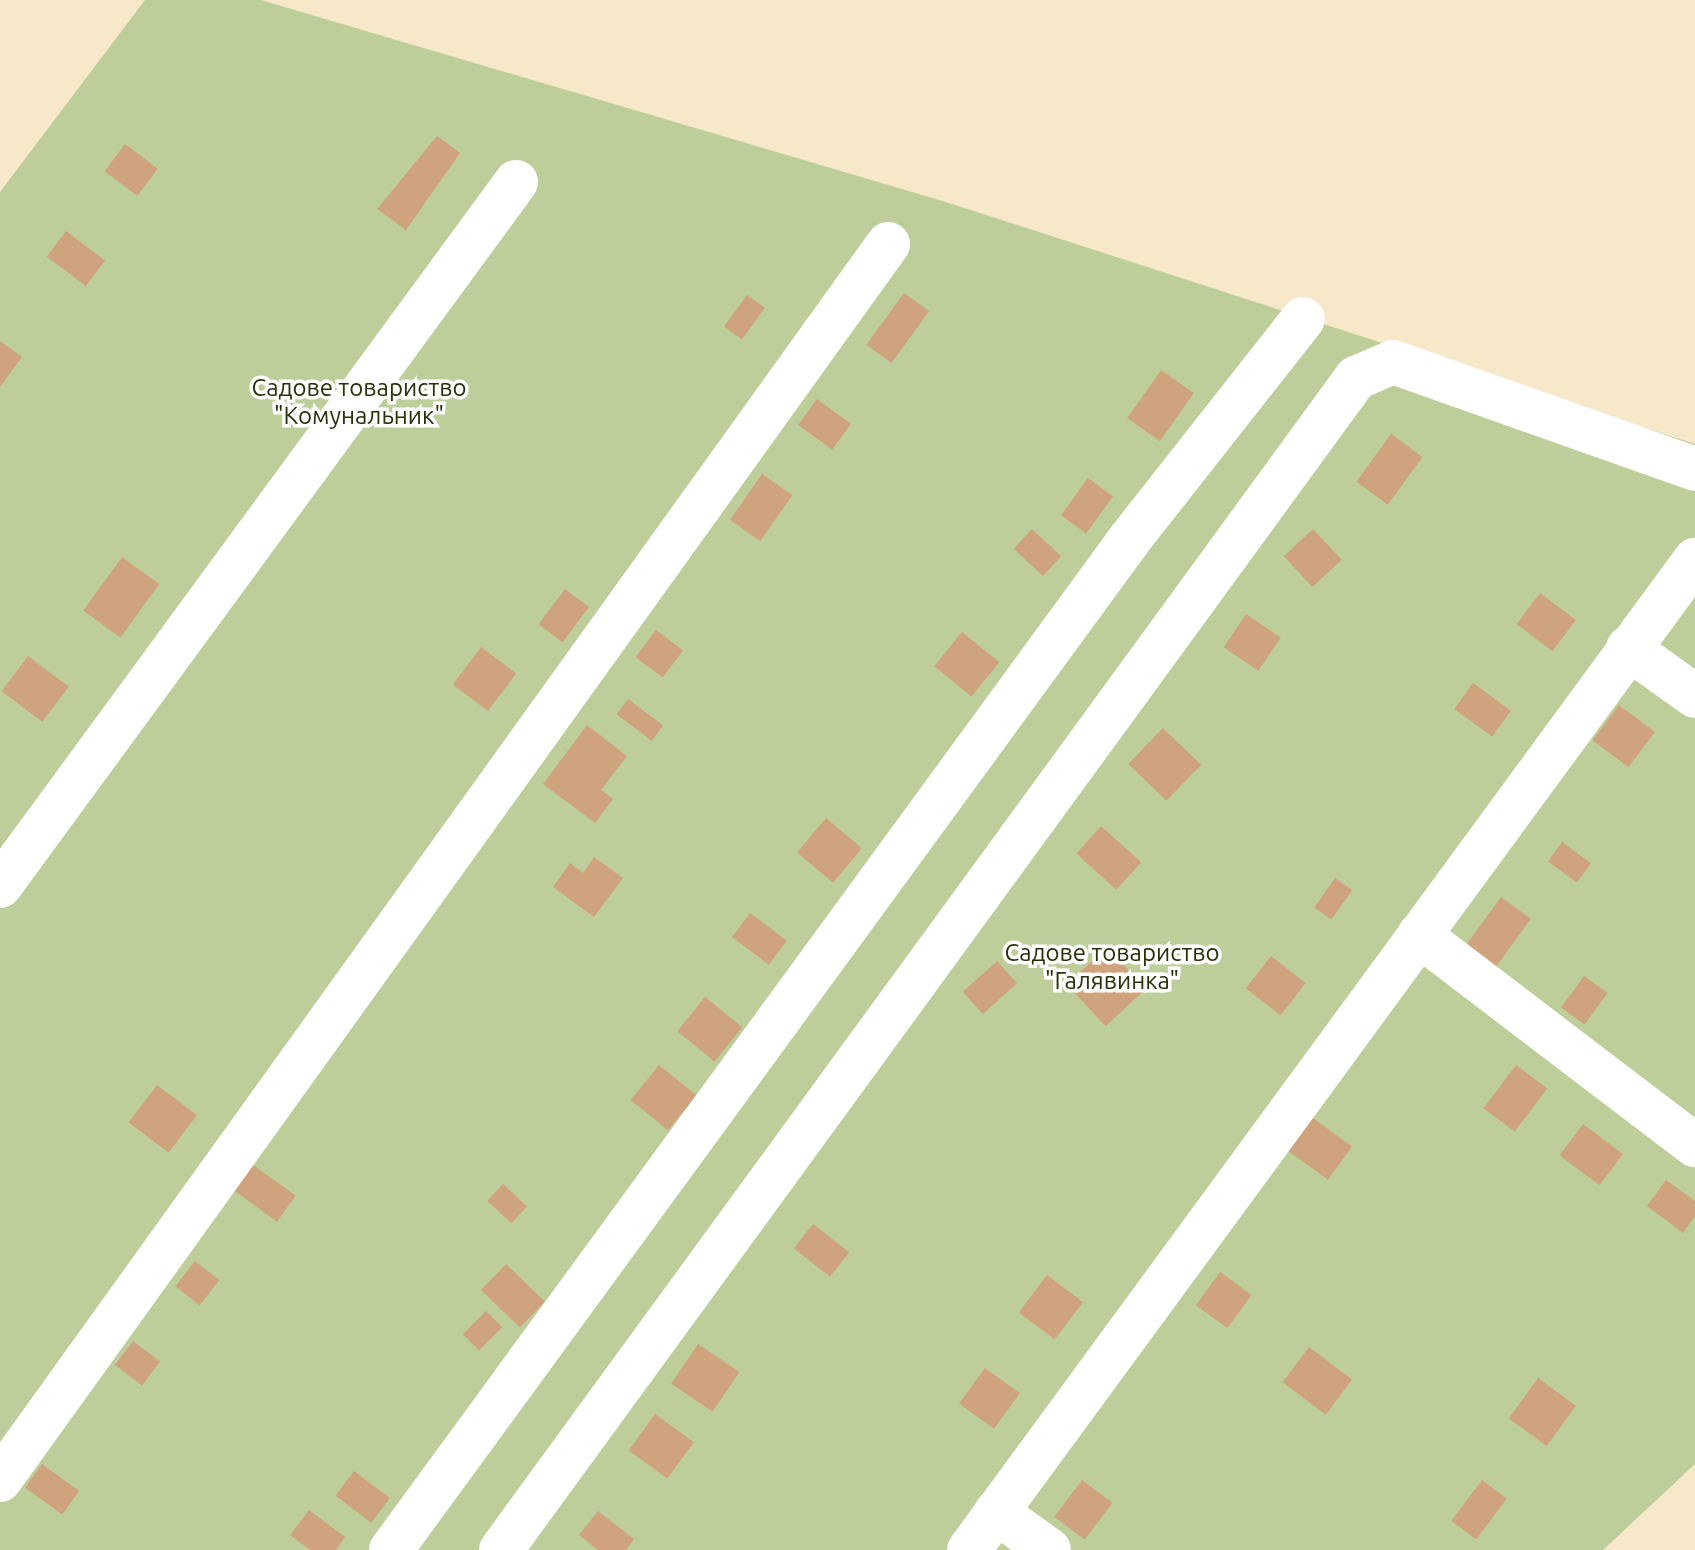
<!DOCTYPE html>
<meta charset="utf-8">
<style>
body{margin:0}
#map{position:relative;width:1695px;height:1550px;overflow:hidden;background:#f8e8ca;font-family:Ubuntu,sans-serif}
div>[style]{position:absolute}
.green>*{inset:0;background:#bece9a}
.building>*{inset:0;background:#cfa37e;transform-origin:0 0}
.minor>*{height:44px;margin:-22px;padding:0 22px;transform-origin:22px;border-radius:22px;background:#fff}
span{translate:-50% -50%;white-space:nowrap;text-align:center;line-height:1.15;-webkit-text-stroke:7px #fff;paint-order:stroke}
.park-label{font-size:24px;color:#283109}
</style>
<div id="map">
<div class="green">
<div style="clip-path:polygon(145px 0,261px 0,946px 202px,1695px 444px,1695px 1464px,1603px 1550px,0 1550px,0 192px)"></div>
</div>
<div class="building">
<div style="clip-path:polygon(437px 136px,460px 153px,406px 230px,377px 209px)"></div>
<div style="left:125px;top:144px;width:41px;height:34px;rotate:37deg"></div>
<div style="left:66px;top:231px;width:49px;height:32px;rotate:37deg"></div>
<div style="left:904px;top:293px;width:31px;height:64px;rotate:36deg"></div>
<div style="left:747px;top:295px;width:22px;height:39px;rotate:36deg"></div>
<div style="clip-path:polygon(0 341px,22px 357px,0 387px)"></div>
<div style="left:1161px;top:370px;width:40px;height:59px;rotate:35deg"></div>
<div style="left:817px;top:399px;width:42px;height:32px;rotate:36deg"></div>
<div style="left:1391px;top:434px;width:39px;height:59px;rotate:36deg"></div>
<div style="left:762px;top:474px;width:37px;height:56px;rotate:35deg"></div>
<div style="left:1088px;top:478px;width:31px;height:46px;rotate:36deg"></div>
<div style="left:1032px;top:529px;width:40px;height:27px;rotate:43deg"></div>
<div style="left:1313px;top:529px;width:42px;height:40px;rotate:47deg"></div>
<div style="left:122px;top:557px;width:46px;height:66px;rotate:36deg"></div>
<div style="left:565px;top:589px;width:30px;height:44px;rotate:37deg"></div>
<div style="left:1540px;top:593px;width:45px;height:39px;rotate:37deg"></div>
<div style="left:1246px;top:614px;width:42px;height:40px;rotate:34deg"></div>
<div style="left:656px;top:630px;width:34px;height:34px;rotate:37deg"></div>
<div style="left:962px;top:632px;width:48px;height:44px;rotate:39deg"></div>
<div style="left:481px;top:647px;width:44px;height:47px;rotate:37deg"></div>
<div style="left:28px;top:656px;width:51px;height:44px;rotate:37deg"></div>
<div style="left:1473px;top:683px;width:47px;height:32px;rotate:36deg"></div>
<div style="left:628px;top:699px;width:44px;height:19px;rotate:37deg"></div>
<div style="left:1619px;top:705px;width:45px;height:44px;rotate:37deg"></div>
<div style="clip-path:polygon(587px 725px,627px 756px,601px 790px,613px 799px,595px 823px,543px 784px)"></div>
<div style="left:1163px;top:728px;width:53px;height:50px;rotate:44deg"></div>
<div style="left:826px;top:818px;width:47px;height:45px;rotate:40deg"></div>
<div style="left:1101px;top:826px;width:54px;height:37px;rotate:42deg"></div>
<div style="left:1562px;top:842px;width:36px;height:24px;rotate:36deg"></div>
<div style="clip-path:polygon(594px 857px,623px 878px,594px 917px,553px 887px,570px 863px,583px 873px)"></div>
<div style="left:1335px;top:878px;width:21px;height:36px;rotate:35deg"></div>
<div style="left:1501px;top:897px;width:37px;height:64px;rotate:36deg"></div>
<div style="left:750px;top:913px;width:46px;height:30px;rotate:37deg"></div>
<div style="left:1107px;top:947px;width:57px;height:55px;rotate:47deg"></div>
<div style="left:1271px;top:956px;width:44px;height:41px;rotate:38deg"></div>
<div style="left:997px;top:961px;width:30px;height:46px;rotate:48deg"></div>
<div style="left:1584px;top:976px;width:29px;height:39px;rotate:36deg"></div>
<div style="left:705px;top:997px;width:48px;height:44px;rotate:39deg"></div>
<div style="left:659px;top:1065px;width:48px;height:45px;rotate:39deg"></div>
<div style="left:1516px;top:1065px;width:39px;height:54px;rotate:37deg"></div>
<div style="left:157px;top:1085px;width:50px;height:47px;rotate:37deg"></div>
<div style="left:1310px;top:1116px;width:52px;height:41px;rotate:36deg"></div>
<div style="left:1583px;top:1124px;width:50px;height:39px;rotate:37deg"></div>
<div style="left:252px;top:1164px;width:54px;height:32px;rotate:36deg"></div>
<div style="clip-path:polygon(1666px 1180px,1695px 1201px,1695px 1216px,1683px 1233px,1647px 1206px)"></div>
<div style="left:503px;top:1184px;width:33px;height:23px;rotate:43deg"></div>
<div style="left:813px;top:1224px;width:46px;height:31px;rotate:38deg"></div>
<div style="left:195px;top:1261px;width:31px;height:32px;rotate:38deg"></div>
<div style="left:506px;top:1264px;width:54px;height:36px;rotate:44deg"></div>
<div style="left:1220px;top:1272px;width:39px;height:41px;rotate:36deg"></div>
<div style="left:1047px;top:1275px;width:45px;height:47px;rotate:37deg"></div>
<div style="left:486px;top:1311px;width:23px;height:33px;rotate:45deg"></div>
<div style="left:133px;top:1341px;width:34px;height:30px;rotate:37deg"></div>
<div style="left:698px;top:1344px;width:50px;height:48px;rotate:34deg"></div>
<div style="left:1309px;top:1347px;width:54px;height:44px;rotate:37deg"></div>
<div style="left:985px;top:1368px;width:43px;height:44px;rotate:36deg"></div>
<div style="left:1538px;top:1378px;width:47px;height:50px;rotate:36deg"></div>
<div style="left:655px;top:1414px;width:48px;height:45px;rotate:36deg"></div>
<div style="left:42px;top:1464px;width:46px;height:29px;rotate:36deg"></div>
<div style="left:354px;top:1471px;width:45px;height:31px;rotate:37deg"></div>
<div style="left:1082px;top:1480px;width:38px;height:46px;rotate:37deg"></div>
<div style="left:1482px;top:1480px;width:31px;height:51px;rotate:37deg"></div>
<div style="clip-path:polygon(309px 1510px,345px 1537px,336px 1550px,310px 1550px,290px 1535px)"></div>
<div style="clip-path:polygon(598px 1511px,634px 1539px,626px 1550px,598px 1550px,579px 1535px)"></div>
</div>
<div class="minor">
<div style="left:1628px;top:648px;width:82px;rotate:35.6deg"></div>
<div style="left:0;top:886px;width:873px;rotate:-53.76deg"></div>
<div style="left:1419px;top:935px;width:347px;rotate:37.3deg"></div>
<div style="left:0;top:1480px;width:1522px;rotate:-54.3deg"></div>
<div style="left:996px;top:1512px;width:65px;rotate:35.6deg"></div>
<div style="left:391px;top:1550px;width:1251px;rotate:-53.84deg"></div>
<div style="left:1129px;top:540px;width:281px;rotate:-51.8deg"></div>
<div style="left:501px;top:1550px;width:1451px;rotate:-53.89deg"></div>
<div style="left:1356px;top:378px;width:40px;rotate:-23.4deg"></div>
<div style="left:1393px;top:362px;width:320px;rotate:19.5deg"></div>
<div style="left:969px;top:1550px;width:1228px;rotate:-53.75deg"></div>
</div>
<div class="park-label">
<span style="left:359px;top:402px">Садове товариство<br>"Комунальник"</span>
<span style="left:1112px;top:967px">Садове товариство<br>"Галявинка"</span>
</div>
</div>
